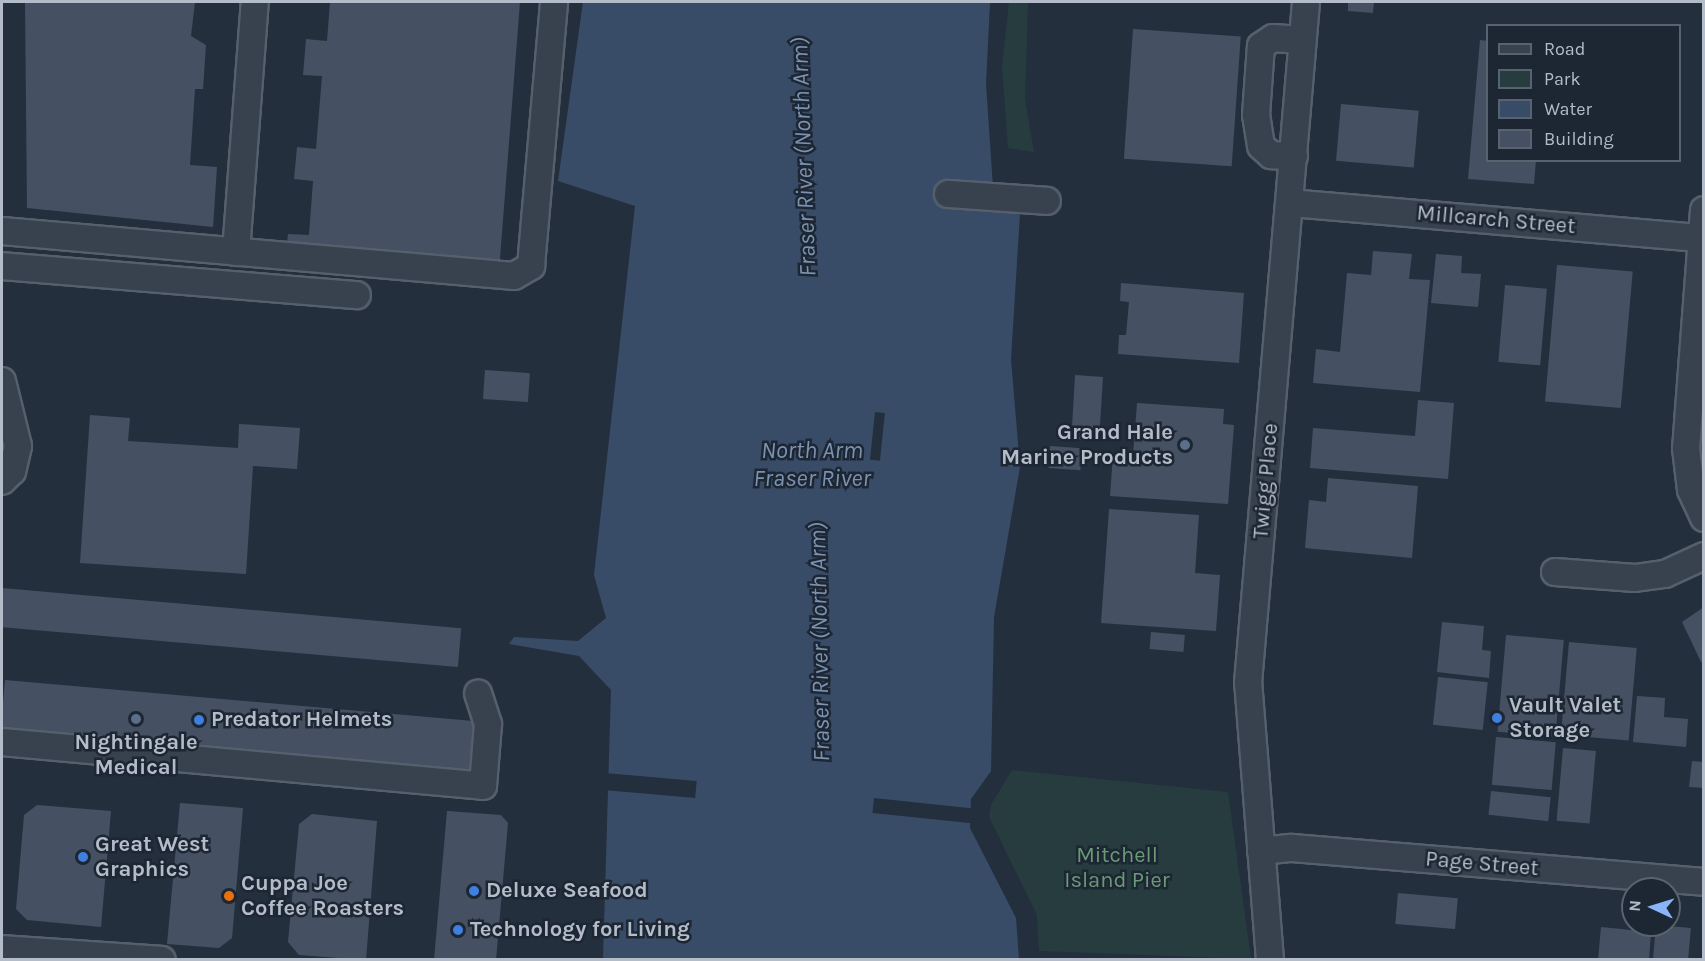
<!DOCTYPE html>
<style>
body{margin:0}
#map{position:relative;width:1705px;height:961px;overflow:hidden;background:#242f3e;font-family:Karla,sans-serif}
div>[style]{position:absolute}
.green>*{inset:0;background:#263c3f}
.water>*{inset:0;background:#394c67}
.pier>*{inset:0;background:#242f3e;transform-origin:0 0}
.building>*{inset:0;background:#455162;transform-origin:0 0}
.roads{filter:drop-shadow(2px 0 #565f6c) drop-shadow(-2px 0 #565f6c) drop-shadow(0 2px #565f6c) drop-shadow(0 -2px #565f6c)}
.minor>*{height:26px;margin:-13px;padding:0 13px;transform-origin:13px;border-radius:13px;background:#38414e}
.dots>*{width:16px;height:16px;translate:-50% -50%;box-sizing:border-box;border:3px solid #1d2633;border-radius:50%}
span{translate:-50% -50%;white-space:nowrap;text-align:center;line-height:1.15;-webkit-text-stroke:5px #1d2633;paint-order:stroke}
.street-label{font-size:22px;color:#b4bcc9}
.poi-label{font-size:22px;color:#b4bcc9;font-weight:700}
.right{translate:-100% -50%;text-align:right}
.left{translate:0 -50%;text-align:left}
.park-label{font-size:22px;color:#6b9a76}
.water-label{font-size:24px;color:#7c92b1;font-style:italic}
.frame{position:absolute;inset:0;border:3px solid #b4bcc9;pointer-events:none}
.legend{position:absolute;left:1486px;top:24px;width:195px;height:138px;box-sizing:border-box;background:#1d2633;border:2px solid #59626f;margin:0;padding:8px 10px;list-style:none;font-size:18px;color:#b4bcc9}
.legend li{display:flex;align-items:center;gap:12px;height:30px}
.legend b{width:30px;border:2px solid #59626f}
.north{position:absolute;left:1621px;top:877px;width:60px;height:60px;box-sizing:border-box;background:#1d2633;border:2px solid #59626f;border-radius:50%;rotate:274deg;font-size:16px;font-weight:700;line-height:24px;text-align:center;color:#b4bcc9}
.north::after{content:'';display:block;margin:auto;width:21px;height:27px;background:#8ab4f8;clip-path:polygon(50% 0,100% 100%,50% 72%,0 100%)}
</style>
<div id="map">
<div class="green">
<div style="clip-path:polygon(1009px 2px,1028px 2px,1025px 99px,1034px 152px,1008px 148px,1002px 67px)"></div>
<div style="clip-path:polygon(1012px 770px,1228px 792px,1251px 959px,1039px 951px,1037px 915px,989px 817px,991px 805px)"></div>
</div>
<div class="water">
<div style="clip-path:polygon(583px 2px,990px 2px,986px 84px,994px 202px,1020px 213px,1011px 359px,1020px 467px,994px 617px,991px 771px,971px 799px,970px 828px,1016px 918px,1019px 959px,603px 959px,611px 690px,579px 656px,509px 644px,514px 637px,578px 641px,606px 618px,594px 575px,635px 206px,558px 181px)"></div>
</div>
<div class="pier">
<div style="left:875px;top:412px;width:10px;height:48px;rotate:6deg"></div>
<div style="left:605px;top:773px;width:92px;height:17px;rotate:5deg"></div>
<div style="left:874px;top:798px;width:100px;height:15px;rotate:6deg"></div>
</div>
<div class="building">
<div style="clip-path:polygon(25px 2px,195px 2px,191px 36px,206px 45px,203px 89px,195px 89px,190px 165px,217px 167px,213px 227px,27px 208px)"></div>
<div style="clip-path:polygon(330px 2px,520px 2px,499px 271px,286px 253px,288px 234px,309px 235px,313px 181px,294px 179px,297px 147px,316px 149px,322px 76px,303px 75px,306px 39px,327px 41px)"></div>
<div style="clip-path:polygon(1348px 2px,1374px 2px,1373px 13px,1348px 11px)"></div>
<div style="left:1133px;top:29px;width:108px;height:130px;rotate:4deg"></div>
<div style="clip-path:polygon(1480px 40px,1488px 41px,1488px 160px,1536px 160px,1534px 184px,1468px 179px)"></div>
<div style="left:1341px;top:104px;width:78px;height:57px;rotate:5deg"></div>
<div style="clip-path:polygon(1373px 251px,1412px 254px,1409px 279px,1430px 280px,1420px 392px,1313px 383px,1316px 349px,1340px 352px,1347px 273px,1371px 275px)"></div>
<div style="clip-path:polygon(1436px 254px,1462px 256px,1461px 273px,1481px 274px,1478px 307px,1431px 303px)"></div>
<div style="left:1557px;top:265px;width:76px;height:137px;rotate:5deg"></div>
<div style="clip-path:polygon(1121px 283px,1244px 293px,1239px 363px,1118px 354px,1119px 335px,1126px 335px,1129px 302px,1120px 301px)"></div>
<div style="left:1505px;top:285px;width:42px;height:77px;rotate:5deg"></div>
<div style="left:485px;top:370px;width:45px;height:29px;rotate:4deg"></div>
<div style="clip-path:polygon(1075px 375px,1103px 377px,1099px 441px,1076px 439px,1076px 427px,1072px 427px)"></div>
<div style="clip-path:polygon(1418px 400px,1454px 403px,1448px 479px,1310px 468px,1313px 428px,1415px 436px)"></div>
<div style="clip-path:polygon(1137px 403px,1224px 409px,1223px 424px,1234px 425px,1228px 504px,1110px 496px,1113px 455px,1133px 456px)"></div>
<div style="clip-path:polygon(90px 415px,130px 418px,128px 441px,238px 448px,239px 424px,300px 428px,297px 469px,253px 466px,246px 574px,80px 563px)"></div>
<div style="left:1050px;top:446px;width:32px;height:22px;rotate:4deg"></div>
<div style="clip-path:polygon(1328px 478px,1418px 486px,1412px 558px,1305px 548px,1309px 500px,1326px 502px)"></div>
<div style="clip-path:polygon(1109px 509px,1199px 515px,1195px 573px,1220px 575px,1216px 631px,1101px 623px)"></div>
<div style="left:2px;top:588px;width:461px;height:39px;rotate:5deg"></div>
<div style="clip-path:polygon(1704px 607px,1704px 661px,1701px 662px,1682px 622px)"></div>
<div style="clip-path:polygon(1442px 622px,1484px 626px,1482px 650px,1491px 651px,1489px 678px,1437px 672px)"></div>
<div style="left:1151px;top:632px;width:34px;height:17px;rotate:5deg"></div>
<div style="left:1506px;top:635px;width:58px;height:97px;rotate:5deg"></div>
<div style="left:1569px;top:642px;width:68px;height:93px;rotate:5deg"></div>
<div style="left:1438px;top:677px;width:50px;height:48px;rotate:6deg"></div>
<div style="left:5px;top:680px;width:473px;height:55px;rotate:5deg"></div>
<div style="clip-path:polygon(1637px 696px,1665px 698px,1664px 717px,1688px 719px,1686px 747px,1633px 742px)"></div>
<div style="left:1496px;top:737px;width:60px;height:48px;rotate:5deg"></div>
<div style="left:1563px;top:748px;width:33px;height:73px;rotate:5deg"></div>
<div style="clip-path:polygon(1692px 761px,1704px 762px,1704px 788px,1689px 787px)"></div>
<div style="left:1491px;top:791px;width:60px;height:24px;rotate:6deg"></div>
<div style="clip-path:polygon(180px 803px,243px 808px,232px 938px,219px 948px,167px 944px)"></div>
<div style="clip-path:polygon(37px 805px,111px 811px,101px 927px,27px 920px,16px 909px,24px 815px)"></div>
<div style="clip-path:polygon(447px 811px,501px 815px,508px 823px,496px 960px,434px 960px)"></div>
<div style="clip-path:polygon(312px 814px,377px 821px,366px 960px,299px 955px,288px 942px,299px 824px)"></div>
<div style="left:1398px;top:893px;width:60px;height:31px;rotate:5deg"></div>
<div style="left:1656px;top:925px;width:35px;height:35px;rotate:5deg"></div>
<div style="clip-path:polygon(1601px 927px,1651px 932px,1649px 960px,1598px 960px)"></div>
</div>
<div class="roads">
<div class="minor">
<div style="left:1294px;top:156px;width:23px;rotate:-178deg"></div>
<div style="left:1271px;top:155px;width:13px;rotate:-138deg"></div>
<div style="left:1261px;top:146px;width:31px;rotate:-99deg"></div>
<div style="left:1256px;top:115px;width:69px;rotate:-85.9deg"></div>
<div style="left:1261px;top:46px;width:14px;rotate:-34deg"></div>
<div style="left:1273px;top:38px;width:29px;rotate:4deg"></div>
<div style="left:948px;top:194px;width:99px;rotate:4deg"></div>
<div style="left:1290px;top:203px;width:412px;rotate:4.9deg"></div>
<div style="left:1704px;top:210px;width:239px;rotate:94.3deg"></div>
<div style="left:1686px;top:448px;width:42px;rotate:83.2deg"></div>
<div style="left:1691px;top:490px;width:31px;rotate:65deg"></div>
<div style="left:2px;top:231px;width:514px;rotate:5.02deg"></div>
<div style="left:514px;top:276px;width:20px;rotate:-30deg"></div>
<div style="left:531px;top:266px;width:265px;rotate:-85deg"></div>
<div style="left:236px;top:252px;width:251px;rotate:-85.7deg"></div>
<div style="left:2px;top:266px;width:356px;rotate:4.7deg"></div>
<div style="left:2px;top:381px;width:67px;rotate:76.2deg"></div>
<div style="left:18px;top:446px;width:26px;rotate:103deg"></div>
<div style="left:12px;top:471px;width:14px;rotate:135deg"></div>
<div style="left:1555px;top:572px;width:80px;rotate:4.3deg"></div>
<div style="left:1635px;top:578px;width:30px;rotate:-8deg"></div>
<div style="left:1665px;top:574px;width:43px;rotate:-24.8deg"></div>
<div style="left:2px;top:742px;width:483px;rotate:5.2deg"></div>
<div style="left:483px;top:786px;width:62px;rotate:-85.4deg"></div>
<div style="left:488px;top:724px;width:32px;rotate:-108deg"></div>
<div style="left:1261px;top:851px;width:31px;rotate:-6deg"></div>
<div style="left:1292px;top:848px;width:413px;rotate:4.7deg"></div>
<div style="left:2px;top:949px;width:160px;rotate:3.9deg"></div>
<div style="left:1270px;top:960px;width:278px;rotate:-94.5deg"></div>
<div style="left:1248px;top:683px;width:683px;rotate:-85.13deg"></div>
</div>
</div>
<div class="dots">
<div style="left:1185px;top:445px;background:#5c6f8a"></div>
<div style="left:1497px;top:718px;background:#3f7fe0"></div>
<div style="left:136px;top:719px;background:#5c6f8a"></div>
<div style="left:199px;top:720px;background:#3f7fe0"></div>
<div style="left:83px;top:857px;background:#3f7fe0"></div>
<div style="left:474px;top:891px;background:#3f7fe0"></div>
<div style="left:229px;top:896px;background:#e8710a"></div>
<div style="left:458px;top:930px;background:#3f7fe0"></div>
</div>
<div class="street-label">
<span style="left:1496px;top:220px;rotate:5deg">Millcarch Street</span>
<span style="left:1266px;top:481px;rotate:-85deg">Twigg Place</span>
<span style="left:1482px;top:864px;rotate:5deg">Page Street</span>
</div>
<div class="poi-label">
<span class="right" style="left:1173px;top:445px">Grand Hale<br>Marine Products</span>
<span class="left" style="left:1509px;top:718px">Vault Valet<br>Storage</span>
<span class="left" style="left:211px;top:720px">Predator Helmets</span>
<span style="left:136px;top:755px">Nightingale<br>Medical</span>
<span class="left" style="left:95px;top:857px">Great West<br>Graphics</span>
<span class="left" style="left:241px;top:896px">Cuppa Joe<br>Coffee Roasters</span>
<span class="left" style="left:486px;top:891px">Deluxe Seafood</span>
<span class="left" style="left:470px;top:930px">Technology for Living</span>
</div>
<div class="park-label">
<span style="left:1117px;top:868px">Mitchell<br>Island Pier</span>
</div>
<div class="water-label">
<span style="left:804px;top:157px;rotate:-92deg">Fraser River (North Arm)</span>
<span style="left:812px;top:465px">North Arm<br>Fraser River</span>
<span style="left:820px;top:642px;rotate:-91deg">Fraser River (North Arm)</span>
</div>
<div class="frame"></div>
<ul class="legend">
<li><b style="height:8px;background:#38414e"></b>Road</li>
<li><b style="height:16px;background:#263c3f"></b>Park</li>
<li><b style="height:16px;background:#394c67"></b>Water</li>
<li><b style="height:16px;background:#455162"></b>Building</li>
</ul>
<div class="north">N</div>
</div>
